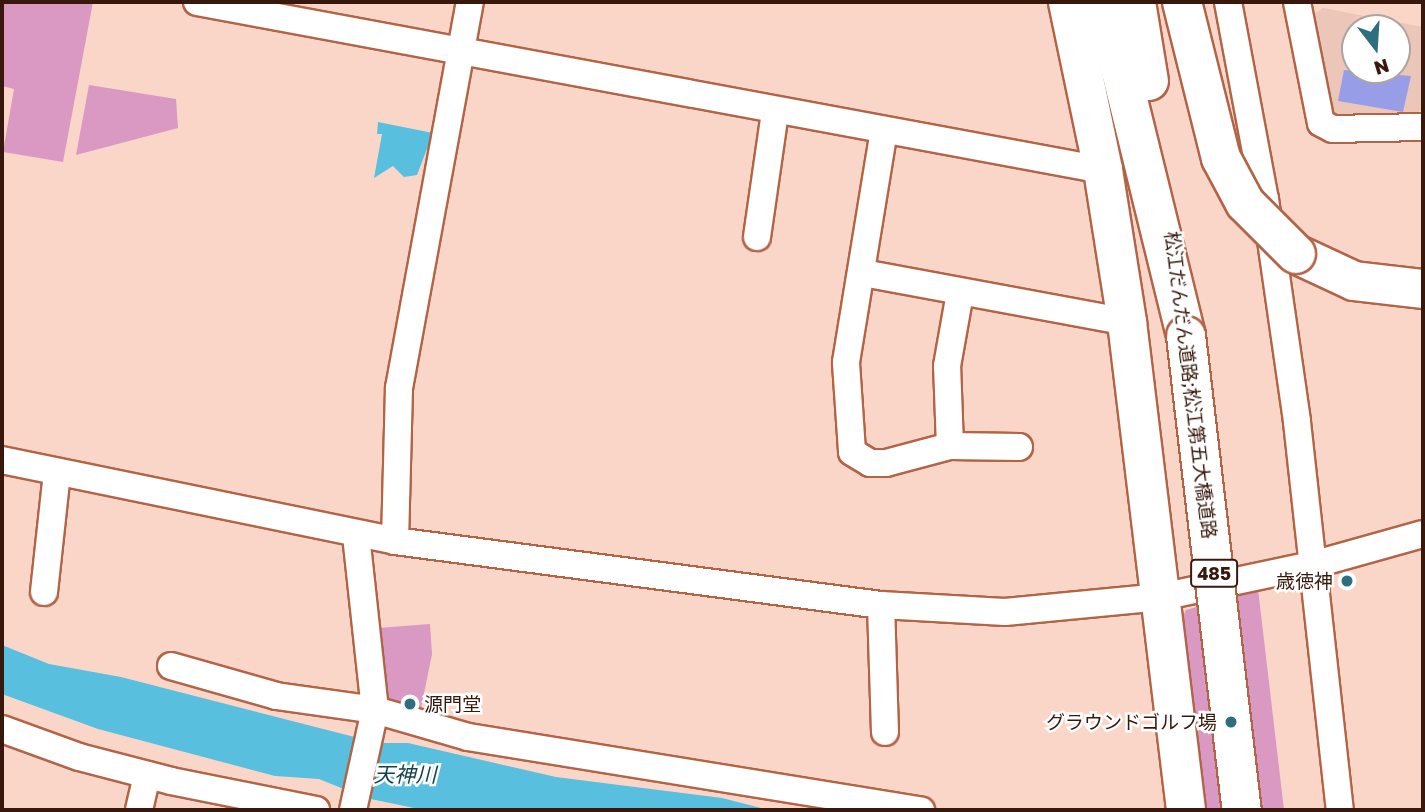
<!DOCTYPE html>
<meta charset="utf-8">
<style>
body{margin:0}
#map{position:relative;width:1425px;height:812px;overflow:hidden;background:#fad6c9;font-family:"Golos Text","Noto Sans JP",sans-serif}
div>[style]{position:absolute}
.built>*{inset:0;background:#ecc6b8}
.green>*{inset:0;background:#d999c2}
.water>*{inset:0;background:#58bfdf}
.building>*{inset:0;background:#989de8}
.roads{filter:drop-shadow(2px 0 #b26447) drop-shadow(-2px 0 #b26447) drop-shadow(0 2px #b26447) drop-shadow(0 -2px #b26447)}
.street>*{height:26px;margin:-13px;padding:0 13px;transform-origin:13px;border-radius:13px;background:#fff}
.secondary>*{height:38px;margin:-19px;padding:0 19px;transform-origin:19px;border-radius:19px;background:#fff}
.highway>*{height:38px;margin:-19px;padding:0 19px;transform-origin:19px;border-radius:19px;background:#fff}
.bridges{filter:drop-shadow(2px 0 #b26447) drop-shadow(-2px 0 #b26447) drop-shadow(0 2px #b26447) drop-shadow(0 -2px #b26447)}
.secondary-bridge>*{height:38px;margin:-19px;padding:0 19px;transform-origin:19px;border-radius:19px;background:#fff}
.highway-bridge>*{height:38px;margin:-19px;padding:0 19px;transform-origin:19px;border-radius:19px;background:#fff}
.dots>*{width:19px;height:19px;translate:-50% -50%;box-sizing:border-box;border:4px solid #fff;border-radius:50%}
span{translate:-50% -50%;white-space:nowrap;text-align:center;line-height:1.15;-webkit-text-stroke:5px #fff;paint-order:stroke}
.shield-label span{padding:2px 5px;background:#fff;border:2px solid;border-radius:5px;-webkit-text-stroke-width:0}
.shield-label{font-size:18px;color:#38180d;font-weight:700}
.street-label{font-size:19px;color:#38180d}
.poi-label{font-size:19px;color:#38180d}
.right{translate:-100% -50%;text-align:right}
.left{translate:0 -50%;text-align:left}
.water-label{font-size:21px;color:#144250;font-style:italic}
.frame{position:absolute;inset:0;border:4px solid #38180d;pointer-events:none}
.north{position:absolute;left:1341px;top:14px;width:70px;height:70px;box-sizing:border-box;background:#fff;border:2px solid #afa39e;border-radius:50%;rotate:163deg;font-size:19px;font-weight:700;line-height:28px;text-align:center;color:#38180d}
.north::after{content:'';display:block;margin:auto;width:24px;height:32px;background:#2d6e81;clip-path:polygon(50% 0,100% 100%,50% 72%,0 100%)}
</style>
<div id="map">
<div class="built">
<div style="clip-path:polygon(evenodd,1323px 8px,1423px 27px,1421px 110px,1414px 116px,1337px 118px,1326px 109px,1310px 17px,1323px 8px,1355px 28px,1397px 28px,1397px 70px,1355px 70px,1355px 28px)"></div>
</div>
<div class="green">
<div style="clip-path:polygon(2px 2px,93px 2px,63px 162px,3px 152px,14px 89px,2px 86px)"></div>
<div style="clip-path:polygon(89px 85px,176px 99px,178px 128px,76px 155px)"></div>
<div style="clip-path:polygon(1258px 589px,1284px 810px,1199px 810px,1179px 625px,1186px 610px)"></div>
<div style="clip-path:polygon(430px 624px,432px 654px,419px 718px,388px 704px,378px 628px)"></div>
</div>
<div class="water">
<div style="clip-path:polygon(378px 122px,433px 133px,417px 175px,404px 177px,393px 166px,374px 178px,382px 134px,377px 134px)"></div>
<div style="clip-path:polygon(2px 645px,49px 664px,121px 677px,378px 743px,408px 743px,556px 777px,722px 798px,769px 810px,414px 808px,366px 798px,319px 779px,275px 776px,98px 729px,2px 694px)"></div>
</div>
<div class="building">
<div style="clip-path:polygon(1344px 70px,1411px 76px,1403px 112px,1338px 101px)"></div>
</div>
<div class="roads">
<div class="street">
<div style="left:197px;top:2px;width:921px;rotate:10.51deg"></div>
<div style="left:1228px;top:2px;width:200px;rotate:79.4deg"></div>
<div style="left:1265px;top:199px;width:225px;rotate:81.8deg"></div>
<div style="left:1297px;top:422px;width:390px;rotate:83.7deg"></div>
<div style="left:1297px;top:2px;width:123px;rotate:78.8deg"></div>
<div style="left:1321px;top:123px;width:13px;rotate:27deg"></div>
<div style="left:1333px;top:129px;width:90px;rotate:-1.3deg"></div>
<div style="left:884px;top:130px;width:236px;rotate:99.3deg"></div>
<div style="left:846px;top:363px;width:89px;rotate:86.1deg"></div>
<div style="left:852px;top:452px;width:21px;rotate:31deg"></div>
<div style="left:870px;top:463px;width:16px"></div>
<div style="left:886px;top:463px;width:66px;rotate:-14.9deg"></div>
<div style="left:950px;top:446px;width:69px;rotate:0.8deg"></div>
<div style="left:757px;top:237px;width:126px;rotate:-81.8deg"></div>
<div style="left:863px;top:273px;width:269px;rotate:10.5deg"></div>
<div style="left:950px;top:446px;width:80px;rotate:-92.1deg"></div>
<div style="left:947px;top:366px;width:74px;rotate:-79.9deg"></div>
<div style="left:2px;top:460px;width:401px;rotate:11.6deg"></div>
<div style="left:395px;top:541px;width:490px;rotate:7.5deg"></div>
<div style="left:881px;top:605px;width:124px;rotate:3.2deg"></div>
<div style="left:1005px;top:612px;width:157px;rotate:-5.5deg"></div>
<div style="left:1161px;top:597px;width:154px;rotate:-12deg"></div>
<div style="left:1312px;top:565px;width:115px;rotate:-15.6deg"></div>
<div style="left:395px;top:541px;width:153px;rotate:-88.5deg"></div>
<div style="left:399px;top:388px;width:392px;rotate:-79.6deg"></div>
<div style="left:44px;top:592px;width:121px;rotate:-83.8deg"></div>
<div style="left:881px;top:605px;width:127px;rotate:88.2deg"></div>
<div style="left:171px;top:666px;width:109px;rotate:15.9deg"></div>
<div style="left:276px;top:696px;width:100px;rotate:8deg"></div>
<div style="left:375px;top:710px;width:97px;rotate:16.2deg"></div>
<div style="left:468px;top:737px;width:459px;rotate:9.2deg"></div>
<div style="left:2px;top:729px;width:82px;rotate:20deg"></div>
<div style="left:79px;top:757px;width:95px;rotate:14.6deg"></div>
<div style="left:171px;top:781px;width:148px;rotate:11.3deg"></div>
<div style="left:139px;top:810px;width:36px;rotate:-77deg"></div>
<div style="left:353px;top:810px;width:102px;rotate:-77.6deg"></div>
<div style="left:375px;top:710px;width:176px;rotate:-96.2deg"></div>
</div>
<div class="secondary">
<div style="left:1068px;top:2px;width:172px;rotate:78.2deg"></div>
<div style="left:1103px;top:170px;width:154px;rotate:81deg"></div>
<div style="left:1127px;top:322px;width:492px;rotate:83.1deg"></div>
<div style="left:1296px;top:254px;width:64px;rotate:25deg"></div>
<div style="left:1354px;top:281px;width:69px;rotate:6.6deg"></div>
</div>
<div class="highway">
<div style="left:1104px;top:2px;width:344px;rotate:76.2deg"></div>
<div style="left:1136px;top:2px;width:80px;rotate:80.7deg"></div>
</div>
</div>
<div class="bridges">
<div class="secondary-bridge">
<div style="left:1182px;top:2px;width:161px;rotate:76deg"></div>
<div style="left:1221px;top:158px;width:51px;rotate:61.9deg"></div>
<div style="left:1245px;top:203px;width:72px;rotate:45deg"></div>
</div>
<div class="highway-bridge">
<div style="left:1186px;top:336px;width:477px;rotate:83.3deg"></div>
</div>
</div>
<div class="dots">
<div style="left:1347px;top:581px;background:#2d6e81"></div>
<div style="left:410px;top:704px;background:#2d6e81"></div>
<div style="left:1231px;top:722px;background:#2d6e81"></div>
</div>
<div class="shield-label">
<span style="left:1214px;top:573px">485</span>
</div>
<div class="street-label">
<span style="left:1191px;top:385px;rotate:83deg">松江だんだん道路;松江第五大橋道路</span>
</div>
<div class="poi-label">
<span class="right" style="left:1333px;top:581px">歳徳神</span>
<span class="left" style="left:424px;top:704px">源門堂</span>
<span class="right" style="left:1217px;top:722px">グラウンドゴルフ場</span>
</div>
<div class="water-label">
<span style="left:405px;top:774px">天神川</span>
</div>
<div class="frame"></div>
<div class="north">N</div>
</div>
